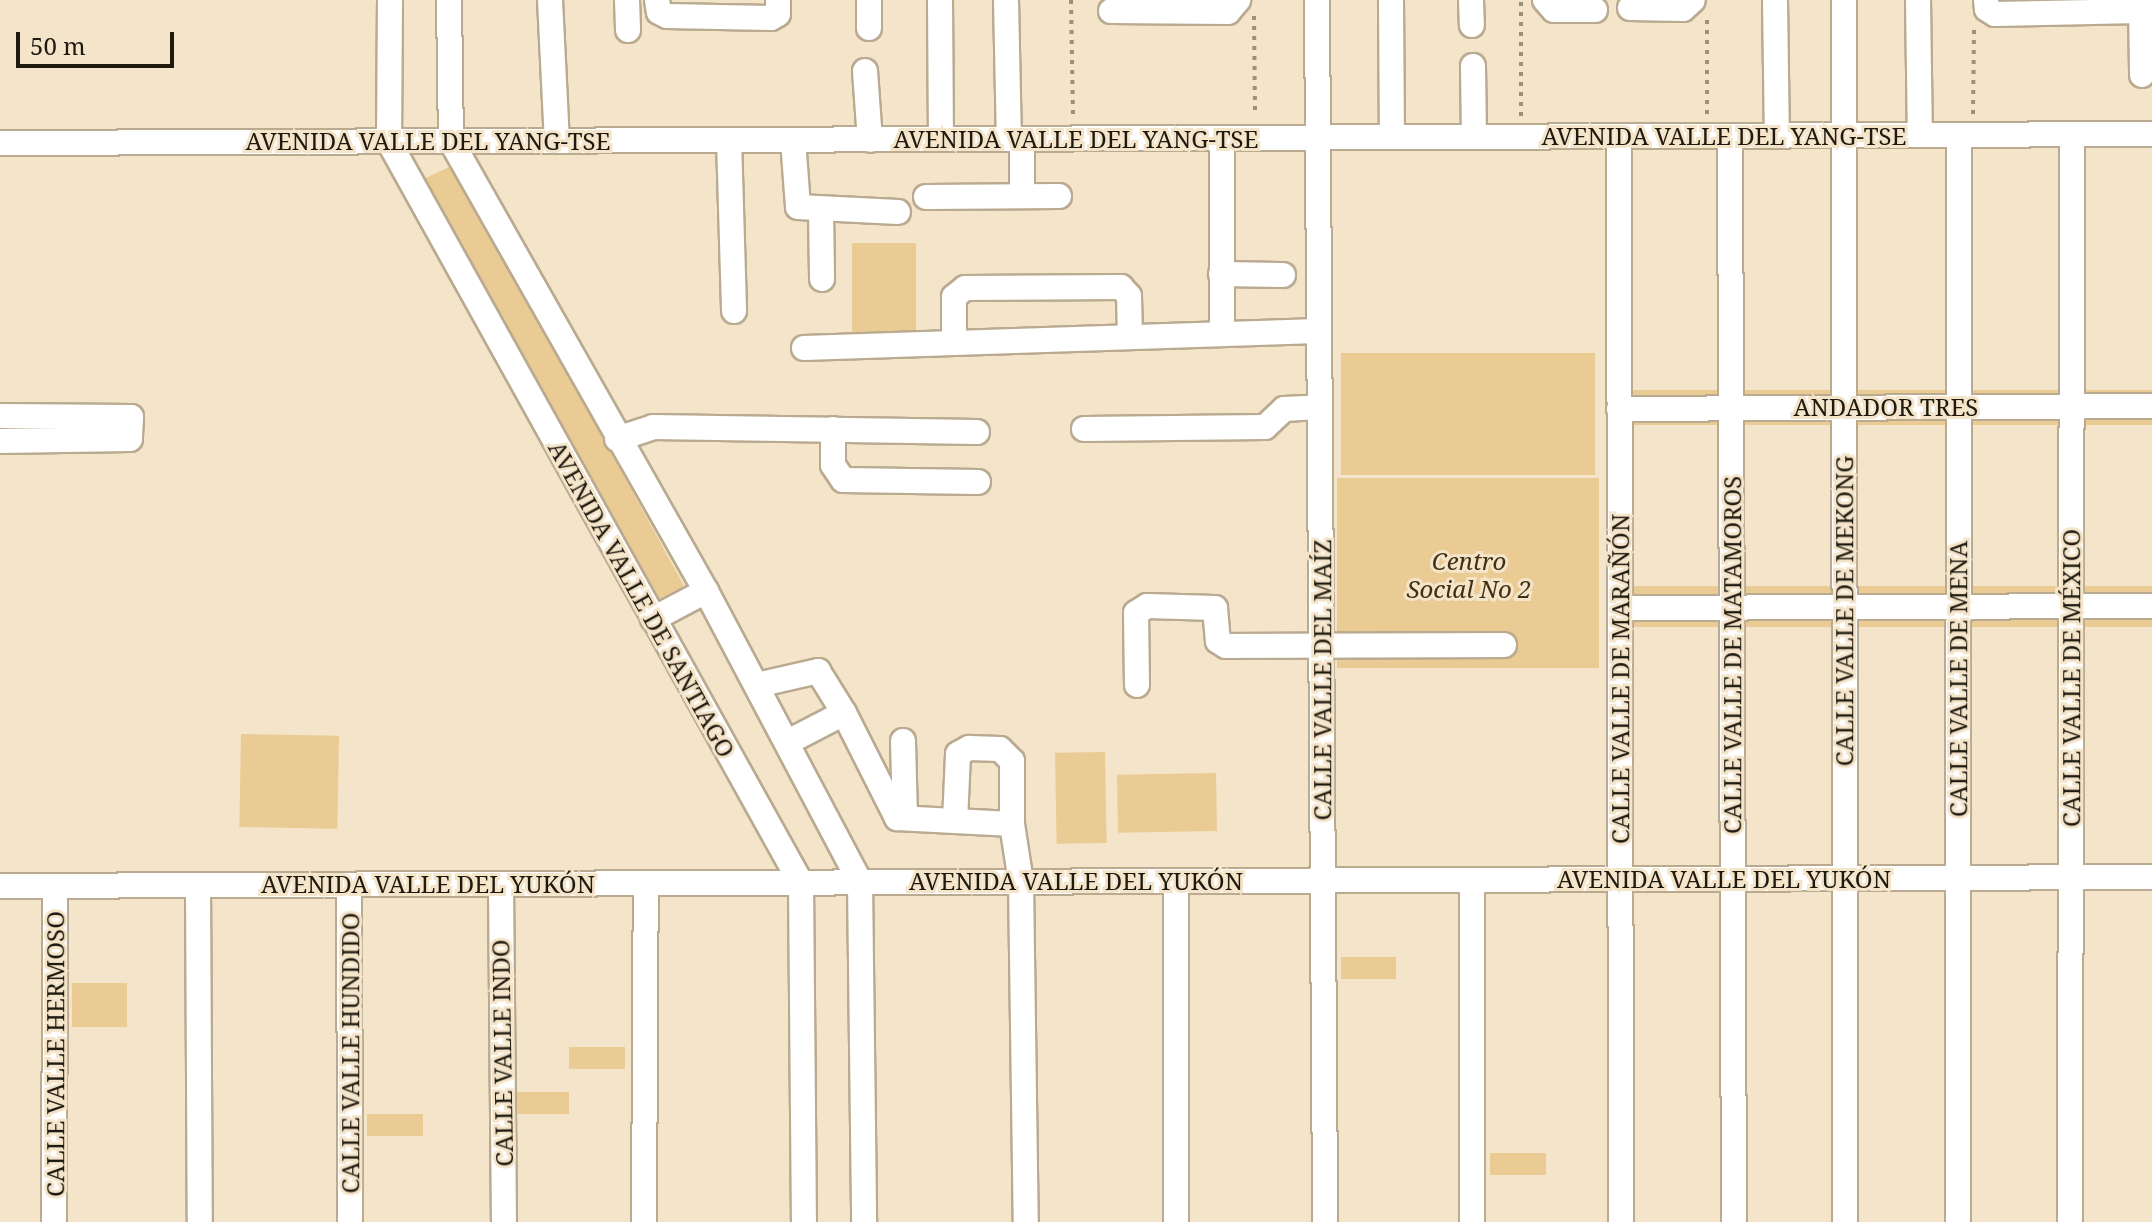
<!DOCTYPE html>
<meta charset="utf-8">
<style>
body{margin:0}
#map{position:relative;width:2152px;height:1222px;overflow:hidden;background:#f4e4c9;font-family:"Noto Serif",serif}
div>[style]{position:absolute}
.green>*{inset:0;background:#eacb93;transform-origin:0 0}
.path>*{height:4px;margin-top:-2px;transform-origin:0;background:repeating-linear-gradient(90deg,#9b907c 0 4px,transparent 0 10px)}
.roads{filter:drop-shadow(2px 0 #b9aa90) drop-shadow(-2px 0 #b9aa90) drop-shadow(0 2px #b9aa90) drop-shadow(0 -2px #b9aa90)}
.minor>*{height:24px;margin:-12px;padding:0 12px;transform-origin:12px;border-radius:12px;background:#fff}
span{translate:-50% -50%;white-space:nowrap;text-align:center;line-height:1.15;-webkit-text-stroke:6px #f4e4c9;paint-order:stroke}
.street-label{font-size:24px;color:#1f1a10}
.park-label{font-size:24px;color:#403113;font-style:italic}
.scale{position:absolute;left:16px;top:32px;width:158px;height:36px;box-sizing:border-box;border:4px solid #1f1a10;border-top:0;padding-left:10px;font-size:24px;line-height:28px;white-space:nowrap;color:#1f1a10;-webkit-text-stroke:6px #f4e4c9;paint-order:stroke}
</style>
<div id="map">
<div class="green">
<div style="clip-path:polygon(454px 165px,684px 586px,659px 599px,421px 180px)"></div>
<div style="left:852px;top:243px;width:64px;height:95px"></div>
<div style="left:1595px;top:353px;width:122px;height:254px;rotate:90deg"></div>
<div style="left:2152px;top:390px;width:35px;height:521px;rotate:90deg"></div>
<div style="left:1599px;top:478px;width:190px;height:262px;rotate:90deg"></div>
<div style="left:2152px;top:586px;width:41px;height:518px;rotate:90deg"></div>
<div style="left:241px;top:734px;width:98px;height:93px;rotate:1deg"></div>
<div style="left:1105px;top:752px;width:91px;height:50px;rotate:89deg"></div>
<div style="left:1216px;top:773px;width:58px;height:99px;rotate:89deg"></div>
<div style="left:1396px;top:957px;width:22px;height:55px;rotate:90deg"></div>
<div style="left:127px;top:983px;width:44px;height:55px;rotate:90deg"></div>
<div style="left:625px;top:1047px;width:22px;height:56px;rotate:90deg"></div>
<div style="left:514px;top:1092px;width:55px;height:22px"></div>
<div style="left:367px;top:1114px;width:56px;height:22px"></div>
<div style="left:1546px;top:1153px;width:22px;height:56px;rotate:90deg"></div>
</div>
<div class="path">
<div style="left:1071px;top:0;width:118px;rotate:89deg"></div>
<div style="left:1521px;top:2px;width:116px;rotate:90deg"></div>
<div style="left:1254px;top:16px;width:100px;rotate:89.4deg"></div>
<div style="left:1707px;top:114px;width:96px;rotate:-90deg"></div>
<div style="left:1973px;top:114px;width:88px;rotate:-89.3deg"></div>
</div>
<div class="roads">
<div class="minor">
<div style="left:390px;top:0;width:142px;rotate:90.4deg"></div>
<div style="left:389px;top:142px;width:848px;rotate:60.93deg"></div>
<div style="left:801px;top:883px;width:339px;rotate:89.5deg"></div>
<div style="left:449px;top:0;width:141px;rotate:89.2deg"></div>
<div style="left:451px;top:141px;width:517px;rotate:60.46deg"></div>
<div style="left:706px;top:591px;width:329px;rotate:62.1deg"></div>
<div style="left:860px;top:882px;width:340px;rotate:89.3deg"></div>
<div style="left:550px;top:0;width:141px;rotate:87.2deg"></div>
<div style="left:627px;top:0;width:30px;rotate:88deg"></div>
<div style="left:657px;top:0;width:12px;rotate:81deg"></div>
<div style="left:659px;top:12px;width:9px;rotate:27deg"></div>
<div style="left:667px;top:16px;width:104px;rotate:1.1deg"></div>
<div style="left:771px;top:18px;width:8px;rotate:-30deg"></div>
<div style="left:778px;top:14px;width:14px;rotate:-90deg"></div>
<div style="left:869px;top:0;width:28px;rotate:90deg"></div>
<div style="left:940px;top:0;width:139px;rotate:89.6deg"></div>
<div style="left:1006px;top:0;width:139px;rotate:88.8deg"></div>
<div style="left:1317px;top:0;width:1222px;rotate:89.62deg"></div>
<div style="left:1391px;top:0;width:137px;rotate:89.6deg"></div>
<div style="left:1471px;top:0;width:25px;rotate:88deg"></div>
<div style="left:1545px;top:0;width:13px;rotate:48deg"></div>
<div style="left:1554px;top:10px;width:41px"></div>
<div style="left:1775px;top:0;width:136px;rotate:89.2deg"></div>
<div style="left:1844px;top:0;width:1222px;rotate:89.95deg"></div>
<div style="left:1918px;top:0;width:135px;rotate:89.2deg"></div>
<div style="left:1986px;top:0;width:9px;rotate:84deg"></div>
<div style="left:1987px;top:9px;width:9px;rotate:32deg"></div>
<div style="left:1995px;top:14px;width:146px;rotate:-1.2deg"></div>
<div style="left:2141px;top:0;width:75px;rotate:89.2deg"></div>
<div style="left:1630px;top:8px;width:53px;rotate:1.1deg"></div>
<div style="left:1683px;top:9px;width:13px;rotate:-42deg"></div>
<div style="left:1111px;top:11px;width:117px;rotate:0.5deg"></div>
<div style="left:1228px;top:12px;width:16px;rotate:-50deg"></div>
<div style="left:1473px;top:66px;width:71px;rotate:89.2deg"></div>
<div style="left:865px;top:71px;width:69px;rotate:85.9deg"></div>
<div style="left:1730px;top:136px;width:1086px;rotate:89.79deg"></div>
<div style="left:1619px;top:137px;width:1085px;rotate:89.89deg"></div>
<div style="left:1222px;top:138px;width:196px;rotate:90deg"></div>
<div style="left:729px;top:140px;width:171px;rotate:88.3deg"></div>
<div style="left:793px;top:140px;width:67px;rotate:85.7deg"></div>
<div style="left:798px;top:207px;width:100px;rotate:2.9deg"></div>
<div style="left:0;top:143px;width:2152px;rotate:-0.24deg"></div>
<div style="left:1022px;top:196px;width:57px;rotate:-90deg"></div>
<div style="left:926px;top:197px;width:133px;rotate:-0.4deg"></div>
<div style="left:821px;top:212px;width:67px;rotate:89.1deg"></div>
<div style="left:1221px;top:274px;width:62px;rotate:0.9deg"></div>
<div style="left:1130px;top:337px;width:41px;rotate:-91.4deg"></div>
<div style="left:1129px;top:296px;width:12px;rotate:-132deg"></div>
<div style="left:1121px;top:287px;width:156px;rotate:179.6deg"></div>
<div style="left:965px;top:288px;width:14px;rotate:141deg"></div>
<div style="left:954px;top:297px;width:46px;rotate:90deg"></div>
<div style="left:954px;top:343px;width:365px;rotate:-1.9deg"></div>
<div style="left:804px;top:348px;width:150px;rotate:-1.9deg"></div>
<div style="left:1619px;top:409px;width:533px;rotate:-0.32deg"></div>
<div style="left:0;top:416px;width:131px;rotate:0.4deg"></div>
<div style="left:131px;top:417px;width:22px;rotate:93deg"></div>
<div style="left:130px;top:439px;width:130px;rotate:179.1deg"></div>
<div style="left:833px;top:429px;width:36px;rotate:90deg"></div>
<div style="left:833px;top:465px;width:18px;rotate:56deg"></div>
<div style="left:843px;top:480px;width:135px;rotate:0.8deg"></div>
<div style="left:1084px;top:429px;width:181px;rotate:-0.6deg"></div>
<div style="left:1265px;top:427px;width:26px;rotate:-43deg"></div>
<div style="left:1284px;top:409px;width:36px;rotate:-3deg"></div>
<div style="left:617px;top:439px;width:38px;rotate:-18deg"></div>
<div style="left:653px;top:427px;width:324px;rotate:0.9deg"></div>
<div style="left:1620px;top:608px;width:532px;rotate:-0.22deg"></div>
<div style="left:653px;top:619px;width:60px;rotate:-27.8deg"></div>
<div style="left:757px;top:685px;width:63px;rotate:-12.9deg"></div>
<div style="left:818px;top:671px;width:49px;rotate:58.2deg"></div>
<div style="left:1137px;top:685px;width:72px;rotate:-90.8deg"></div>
<div style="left:1136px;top:613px;width:13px;rotate:-32deg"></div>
<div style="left:1147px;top:606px;width:68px;rotate:1.7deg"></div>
<div style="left:1215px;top:608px;width:33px;rotate:85deg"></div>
<div style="left:1218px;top:641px;width:9px;rotate:32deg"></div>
<div style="left:1226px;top:646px;width:278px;rotate:-0.2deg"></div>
<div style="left:903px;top:741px;width:77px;rotate:88.5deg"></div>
<div style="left:788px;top:742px;width:63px;rotate:-27.4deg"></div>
<div style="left:844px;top:713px;width:118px;rotate:63.2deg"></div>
<div style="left:897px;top:818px;width:115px;rotate:3deg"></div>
<div style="left:1012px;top:824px;width:59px;rotate:81.2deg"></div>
<div style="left:1021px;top:882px;width:340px;rotate:89.2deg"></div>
<div style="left:955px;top:821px;width:67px;rotate:-87.4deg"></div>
<div style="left:958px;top:754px;width:13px;rotate:-29deg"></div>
<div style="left:969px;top:748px;width:31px;rotate:2deg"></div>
<div style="left:1000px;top:749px;width:17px;rotate:45deg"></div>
<div style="left:1012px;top:761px;width:63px;rotate:90deg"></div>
<div style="left:1472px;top:880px;width:342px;rotate:90deg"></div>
<div style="left:1176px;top:881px;width:341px;rotate:90deg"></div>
<div style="left:501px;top:884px;width:338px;rotate:89.5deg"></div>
<div style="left:198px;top:885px;width:337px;rotate:89.7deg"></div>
<div style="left:349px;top:885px;width:337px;rotate:89.8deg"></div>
<div style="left:0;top:886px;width:2152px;rotate:-0.24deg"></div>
<div style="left:54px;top:1222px;width:336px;rotate:-89.8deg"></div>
<div style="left:644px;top:1222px;width:339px;rotate:-89.7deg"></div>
<div style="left:1958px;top:1222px;width:1087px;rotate:-89.95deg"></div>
<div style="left:2070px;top:1222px;width:1087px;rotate:-89.89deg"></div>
</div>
</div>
<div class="street-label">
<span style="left:1724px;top:136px">AVENIDA VALLE DEL YANG-TSE</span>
<span style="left:1076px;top:139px">AVENIDA VALLE DEL YANG-TSE</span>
<span style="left:428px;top:141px">AVENIDA VALLE DEL YANG-TSE</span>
<span style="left:1886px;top:407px">ANDADOR TRES</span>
<span style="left:642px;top:599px;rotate:61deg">AVENIDA VALLE DE SANTIAGO</span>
<span style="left:1844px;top:611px;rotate:-90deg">CALLE VALLE DE MEKONG</span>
<span style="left:1732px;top:655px;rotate:-90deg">CALLE VALLE DE MATAMOROS</span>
<span style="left:2071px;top:678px;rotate:-90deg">CALLE VALLE DE MÉXICO</span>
<span style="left:1620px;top:679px;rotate:-90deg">CALLE VALLE DE MARAÑÓN</span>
<span style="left:1958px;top:679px;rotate:-90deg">CALLE VALLE DE MENA</span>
<span style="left:1322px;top:680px;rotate:-90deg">CALLE VALLE DEL MAÍZ</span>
<span style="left:1724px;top:879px">AVENIDA VALLE DEL YUKÓN</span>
<span style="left:1076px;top:881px">AVENIDA VALLE DEL YUKÓN</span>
<span style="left:428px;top:884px">AVENIDA VALLE DEL YUKÓN</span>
<span style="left:350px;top:1053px;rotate:-90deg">CALLE VALLE HUNDIDO</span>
<span style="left:502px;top:1053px;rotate:-91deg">CALLE VALLE INDO</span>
<span style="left:55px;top:1054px;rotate:-90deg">CALLE VALLE HERMOSO</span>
</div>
<div class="park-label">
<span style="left:1469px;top:575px">Centro<br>Social No 2</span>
</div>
<div class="scale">50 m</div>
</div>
